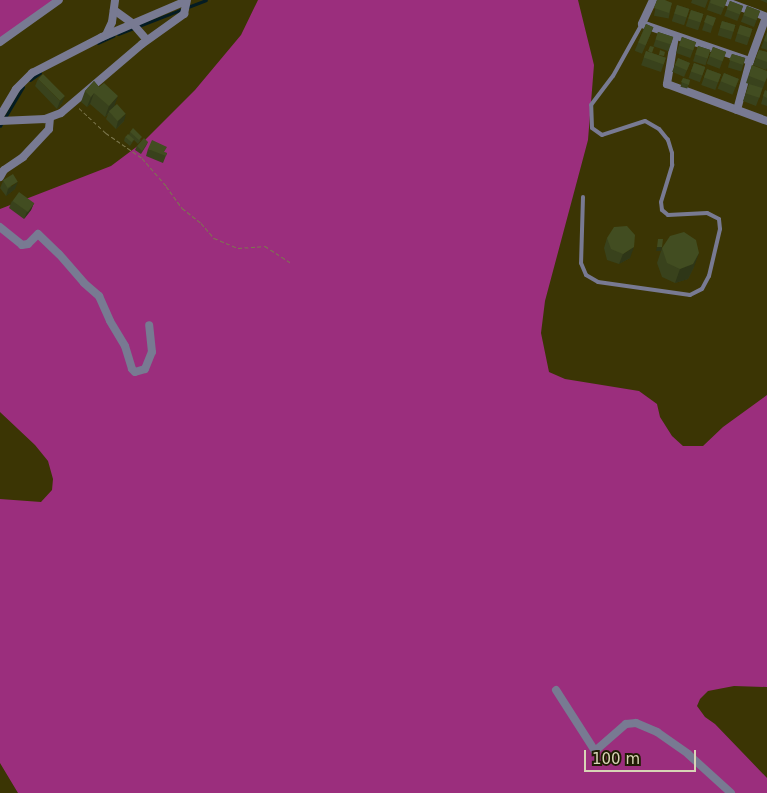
<!DOCTYPE html>
<style>
body{margin:0}
#map{position:relative;width:767px;height:793px;overflow:hidden;background:#3b3504;font-family:"DejaVu Sans",sans-serif}
div>[style]{position:absolute}
.forest>*{inset:0;background:#9b2e7d}
.stream>*{height:2.5px;margin:-1.25px;padding:0 1.25px;transform-origin:1.25px;border-radius:1.25px;background:#041c23}
.path>*{height:1px;margin-top:-0.5px;transform-origin:0;background:repeating-linear-gradient(90deg,#7c774e 0 4px,transparent 0 6.5px)}
.service>*{height:4px;margin:-2px;padding:0 2px;transform-origin:2px;border-radius:2px;background:#787a92}
.minor>*{height:8px;margin:-4px;padding:0 4px;transform-origin:4px;border-radius:4px;background:#787a92}
.wall>*{inset:0;background:#39421c;transform-origin:0 0}
.shaded-wall>*{inset:0;background:#2e3617}
.building>*{inset:0;background:#424d21;transform-origin:0 0}
span{translate:-50% -50%;white-space:nowrap;text-align:center;line-height:1.15;-webkit-text-stroke:4px #201c04;paint-order:stroke}
.scale{position:absolute;left:584px;top:750px;width:112px;height:22px;box-sizing:border-box;border:2px solid #d8d4b6;border-top:0;padding-left:6px;font-size:15px;line-height:18px;white-space:nowrap;color:#d8d4b6;-webkit-text-stroke:4px #201c04;paint-order:stroke}
</style>
<div id="map">
<div class="forest">
<div style="clip-path:polygon(0 0,63px 0,0 45px)"></div>
<div style="clip-path:polygon(258px 0,578px 0,594px 65px,588px 140px,545px 301px,541px 333px,549px 372px,565px 379px,639px 391px,657px 404px,660px 417px,672px 436px,683px 446px,703px 446px,723px 427px,767px 395px,767px 687px,734px 686px,708px 691px,700px 699px,697px 706px,705px 717px,715px 724px,767px 778px,767px 793px,18px 793px,0 763px,0 499px,41px 502px,52px 490px,53px 479px,48px 461px,35px 445px,0 412px,0 209px,111px 166px,143px 142px,195px 90px,241px 35px)"></div>
</div>
<div class="stream">
<div style="left:188px;top:7px;width:19px;rotate:-21deg"></div>
<div style="left:118px;top:34px;width:70px;rotate:-21deg"></div>
<div style="left:98px;top:43px;width:17px;rotate:-25deg"></div>
<div style="left:30px;top:80px;width:12px;rotate:-35deg"></div>
<div style="left:0;top:126px;width:45px;rotate:-59.5deg"></div>
</div>
<div class="path">
<div style="left:79px;top:108px;width:37px;rotate:43deg"></div>
<div style="left:106px;top:133px;width:44px;rotate:34.8deg"></div>
<div style="left:142px;top:158px;width:37px;rotate:49deg"></div>
<div style="left:166px;top:186px;width:27px;rotate:54deg"></div>
<div style="left:182px;top:208px;width:24px;rotate:38deg"></div>
<div style="left:201px;top:223px;width:20px;rotate:49deg"></div>
<div style="left:214px;top:238px;width:26px;rotate:23deg"></div>
<div style="left:238px;top:248px;width:27px;rotate:-4deg"></div>
<div style="left:265px;top:246px;width:30px;rotate:33deg"></div>
</div>
<div class="service">
<div style="left:583px;top:197px;width:66px;rotate:91.7deg"></div>
<div style="left:581px;top:263px;width:13px;rotate:67deg"></div>
<div style="left:586px;top:275px;width:14px;rotate:30deg"></div>
<div style="left:598px;top:282px;width:93px;rotate:8deg"></div>
<div style="left:690px;top:295px;width:13px;rotate:-27deg"></div>
<div style="left:702px;top:289px;width:15px;rotate:-62deg"></div>
<div style="left:709px;top:276px;width:48px;rotate:-76.8deg"></div>
<div style="left:720px;top:229px;width:10px;rotate:-96deg"></div>
<div style="left:719px;top:219px;width:13px;rotate:-153deg"></div>
<div style="left:707px;top:213px;width:39px;rotate:177deg"></div>
<div style="left:668px;top:215px;width:8px;rotate:-140deg"></div>
<div style="left:662px;top:210px;width:8px;rotate:-97deg"></div>
<div style="left:661px;top:202px;width:39px;rotate:-73deg"></div>
<div style="left:672px;top:165px;width:12px;rotate:-90deg"></div>
<div style="left:672px;top:153px;width:14px;rotate:-107deg"></div>
<div style="left:668px;top:140px;width:14px;rotate:-129deg"></div>
<div style="left:659px;top:129px;width:16px;rotate:-150deg"></div>
<div style="left:645px;top:121px;width:45px;rotate:162deg"></div>
<div style="left:602px;top:135px;width:12px;rotate:-145deg"></div>
<div style="left:592px;top:128px;width:23px;rotate:-92deg"></div>
<div style="left:591px;top:105px;width:36px;rotate:-53deg"></div>
<div style="left:613px;top:76px;width:60px;rotate:-60.9deg"></div>
</div>
<div class="minor">
<div style="left:653px;top:0;width:26px;rotate:115deg"></div>
<div style="left:642px;top:24px;width:114px;rotate:18.9deg"></div>
<div style="left:722px;top:0;width:48px;rotate:20.7deg"></div>
<div style="left:114px;top:10px;width:24px;rotate:36deg"></div>
<div style="left:133px;top:24px;width:21px;rotate:49deg"></div>
<div style="left:106px;top:35px;width:14px;rotate:-65deg"></div>
<div style="left:112px;top:22px;width:22px;rotate:-82deg"></div>
<div style="left:675px;top:36px;width:49px;rotate:99.5deg"></div>
<div style="left:667px;top:84px;width:107px;rotate:20.3deg"></div>
<div style="left:0;top:42px;width:72px;rotate:-35.4deg"></div>
<div style="left:737px;top:110px;width:51px;rotate:-75.1deg"></div>
<div style="left:750px;top:61px;width:47px;rotate:-70deg"></div>
<div style="left:0;top:116px;width:31px;rotate:-59deg"></div>
<div style="left:16px;top:89px;width:23px;rotate:-45deg"></div>
<div style="left:32px;top:73px;width:79px;rotate:-27.2deg"></div>
<div style="left:102px;top:37px;width:91px;rotate:-23.2deg"></div>
<div style="left:0;top:121px;width:45px;rotate:-2.5deg"></div>
<div style="left:45px;top:119px;width:17px;rotate:-21deg"></div>
<div style="left:61px;top:113px;width:106px;rotate:-40.4deg"></div>
<div style="left:142px;top:44px;width:52px;rotate:-35.5deg"></div>
<div style="left:184px;top:14px;width:14px;rotate:-78deg"></div>
<div style="left:0;top:177px;width:8px;rotate:-60deg"></div>
<div style="left:4px;top:170px;width:23px;rotate:-34deg"></div>
<div style="left:23px;top:157px;width:38px;rotate:-47deg"></div>
<div style="left:49px;top:129px;width:11px;rotate:-85deg"></div>
<div style="left:0;top:227px;width:28px;rotate:39deg"></div>
<div style="left:22px;top:245px;width:6px;rotate:-9deg"></div>
<div style="left:28px;top:244px;width:14px;rotate:-45deg"></div>
<div style="left:38px;top:234px;width:29px;rotate:44deg"></div>
<div style="left:59px;top:254px;width:38px;rotate:49deg"></div>
<div style="left:84px;top:283px;width:20px;rotate:41deg"></div>
<div style="left:99px;top:296px;width:27px;rotate:66deg"></div>
<div style="left:110px;top:321px;width:29px;rotate:59deg"></div>
<div style="left:125px;top:346px;width:24px;rotate:73deg"></div>
<div style="left:132px;top:369px;width:4px;rotate:45deg"></div>
<div style="left:135px;top:372px;width:10px;rotate:-17deg"></div>
<div style="left:145px;top:369px;width:18px;rotate:-68deg"></div>
<div style="left:152px;top:352px;width:27px;rotate:-96deg"></div>
<div style="left:556px;top:690px;width:72px;rotate:57.4deg"></div>
<div style="left:595px;top:751px;width:41px;rotate:-41.1deg"></div>
<div style="left:626px;top:724px;width:10px;rotate:-6deg"></div>
<div style="left:636px;top:723px;width:23px;rotate:23deg"></div>
<div style="left:657px;top:732px;width:38px;rotate:35deg"></div>
<div style="left:688px;top:754px;width:58px;rotate:42.2deg"></div>
</div>
<div class="wall">
<div style="left:657px;top:0;width:15px;height:16px;rotate:11deg"></div>
<div style="clip-path:polygon(692px 0,708px 0,705px 8px,691px 3px)"></div>
<div style="clip-path:polygon(710px 0,727px 0,721px 15px,707px 10px)"></div>
<div style="clip-path:polygon(760px 0,767px 0,767px 3px)"></div>
<div style="left:730px;top:1px;width:14px;height:16px;rotate:21deg"></div>
<div style="left:677px;top:5px;width:13px;height:17px;rotate:18deg"></div>
<div style="left:747px;top:6px;width:14px;height:17px;rotate:21deg"></div>
<div style="left:691px;top:10px;width:13px;height:17px;rotate:18deg"></div>
<div style="left:707px;top:15px;width:9px;height:16px;rotate:18deg"></div>
<div style="left:722px;top:21px;width:14px;height:15px;rotate:17deg"></div>
<div style="left:646px;top:24px;width:8px;height:29px;rotate:23deg"></div>
<div style="left:740px;top:25px;width:13px;height:17px;rotate:18deg"></div>
<div style="left:658px;top:32px;width:16px;height:15px;rotate:18deg"></div>
<div style="clip-path:polygon(767px 32px,767px 50px,761px 48px)"></div>
<div style="left:682px;top:37px;width:15px;height:17px;rotate:20deg"></div>
<div style="left:698px;top:46px;width:13px;height:16px;rotate:18deg"></div>
<div style="left:713px;top:47px;width:14px;height:18px;rotate:21deg"></div>
<div style="clip-path:polygon(759px 50px,767px 52px,767px 68px,766px 70px,753px 65px)"></div>
<div style="left:646px;top:51px;width:21px;height:15px;rotate:19deg"></div>
<div style="left:732px;top:54px;width:14px;height:14px;rotate:17deg"></div>
<div style="left:678px;top:58px;width:13px;height:15px;rotate:23deg"></div>
<div style="left:694px;top:63px;width:12px;height:16px;rotate:20deg"></div>
<div style="clip-path:polygon(752px 65px,767px 77px,756px 106px,743px 101px,749px 84px,746px 83px)"></div>
<div style="left:707px;top:69px;width:15px;height:17px;rotate:20deg"></div>
<div style="left:724px;top:73px;width:16px;height:17px;rotate:22deg"></div>
<div style="left:683px;top:78px;width:7px;height:9px;rotate:16deg"></div>
<div style="clip-path:polygon(38px 79px,62px 103px,57px 109px,35px 86px)"></div>
<div style="clip-path:polygon(94px 81px,115px 106px,124px 121px,116px 129px,106px 119px,108px 114px,105px 117px,90px 104px,87px 107px,81px 102px,85px 91px)"></div>
<div style="clip-path:polygon(765px 90px,767px 91px,767px 106px,761px 104px)"></div>
<div style="clip-path:polygon(130px 132px,141px 140px,138px 144px,134px 140px,130px 146px,124px 141px,125px 137px,129px 135px)"></div>
<div style="clip-path:polygon(148px 142px,146px 146px,141px 154px,135px 150px,137px 146px)"></div>
<div style="clip-path:polygon(148px 149px,167px 153px,163px 163px,146px 156px)"></div>
<div style="clip-path:polygon(3px 181px,15px 189px,6px 196px,0 188px)"></div>
<div style="clip-path:polygon(12px 201px,34px 203px,31px 210px,24px 219px,9px 208px)"></div>
<div style="clip-path:polygon(607px 238px,630px 258px,619px 264px,607px 260px,604px 248px)"></div>
<div style="clip-path:polygon(662px 248px,694px 267px,688px 279px,675px 283px,662px 277px,657px 263px)"></div>
</div>
<div class="shaded-wall">
<div style="clip-path:polygon(94px 93px,90px 104px,87px 107px,91px 97px)"></div>
<div style="clip-path:polygon(65px 96px,62px 103px,57px 109px,60px 101px)"></div>
<div style="clip-path:polygon(118px 96px,114px 107px,109px 112px,105px 117px,109px 106px)"></div>
<div style="clip-path:polygon(126px 114px,124px 121px,116px 129px,118px 121px)"></div>
<div style="clip-path:polygon(18px 182px,15px 189px,6px 196px,8px 189px)"></div>
<div style="clip-path:polygon(34px 203px,31px 210px,24px 219px,27px 212px)"></div>
<div style="clip-path:polygon(634px 247px,630px 258px,619px 264px,623px 254px)"></div>
<div style="clip-path:polygon(657px 247px,662px 247px,661px 251px,656px 251px)"></div>
<div style="clip-path:polygon(699px 253px,694px 267px,688px 279px,675px 283px,680px 269px)"></div>
</div>
<div class="building">
<div style="clip-path:polygon(657px 0,665px 0,672px 3px,669px 13px,654px 8px)"></div>
<div style="clip-path:polygon(711px 0,727px 0,724px 8px,710px 3px)"></div>
<div style="left:730px;top:1px;width:14px;height:9px;rotate:21deg"></div>
<div style="left:677px;top:5px;width:13px;height:9px;rotate:18deg"></div>
<div style="left:747px;top:6px;width:14px;height:10px;rotate:21deg"></div>
<div style="left:691px;top:10px;width:13px;height:9px;rotate:18deg"></div>
<div style="clip-path:polygon(707px 15px,716px 18px,713px 26px,704px 22px)"></div>
<div style="left:722px;top:21px;width:14px;height:7px;rotate:17deg"></div>
<div style="left:646px;top:24px;width:8px;height:20px;rotate:23deg"></div>
<div style="left:740px;top:25px;width:13px;height:9px;rotate:18deg"></div>
<div style="left:658px;top:32px;width:16px;height:8px;rotate:18deg"></div>
<div style="clip-path:polygon(767px 32px,767px 42px,764px 41px)"></div>
<div style="left:682px;top:37px;width:15px;height:9px;rotate:20deg"></div>
<div style="clip-path:polygon(650px 46px,654px 47px,652px 53px,648px 51px)"></div>
<div style="left:698px;top:46px;width:13px;height:9px;rotate:18deg"></div>
<div style="left:713px;top:47px;width:14px;height:10px;rotate:21deg"></div>
<div style="clip-path:polygon(660px 50px,665px 52px,664px 56px,659px 55px)"></div>
<div style="clip-path:polygon(759px 50px,767px 52px,767px 62px,756px 58px)"></div>
<div style="left:646px;top:51px;width:21px;height:7px;rotate:19deg"></div>
<div style="clip-path:polygon(732px 54px,745px 58px,743px 65px,729px 60px)"></div>
<div style="left:678px;top:58px;width:13px;height:8px;rotate:23deg"></div>
<div style="left:694px;top:63px;width:12px;height:9px;rotate:20deg"></div>
<div style="clip-path:polygon(752px 65px,767px 71px,767px 77px,765px 82px,749px 76px)"></div>
<div style="left:707px;top:69px;width:15px;height:9px;rotate:20deg"></div>
<div style="left:724px;top:73px;width:16px;height:9px;rotate:22deg"></div>
<div style="left:43px;top:74px;width:31px;height:7px;rotate:45deg"></div>
<div style="clip-path:polygon(683px 78px,690px 80px,689px 85px,681px 82px)"></div>
<div style="clip-path:polygon(94px 81px,99px 87px,104px 83px,118px 96px,109px 106px,94px 93px,91px 97px,85px 91px)"></div>
<div style="left:749px;top:84px;width:14px;height:10px;rotate:17deg"></div>
<div style="clip-path:polygon(765px 90px,767px 91px,767px 98px,763px 96px)"></div>
<div style="left:117px;top:104px;width:13px;height:11px;rotate:48deg"></div>
<div style="clip-path:polygon(133px 128px,142px 137px,139px 140px,130px 132px)"></div>
<div style="left:128px;top:134px;width:8px;height:4px;rotate:40deg"></div>
<div style="clip-path:polygon(144px 138px,148px 142px,142px 151px,137px 146px)"></div>
<div style="clip-path:polygon(152px 140px,167px 147px,164px 152px,167px 153px,166px 156px,148px 149px)"></div>
<div style="left:13px;top:174px;width:9px;height:12px;rotate:58deg"></div>
<div style="left:19px;top:192px;width:19px;height:11px;rotate:36deg"></div>
<div style="clip-path:polygon(627px 226px,635px 235px,634px 247px,623px 254px,611px 249px,607px 238px,614px 227px)"></div>
<div style="clip-path:polygon(684px 232px,696px 240px,699px 253px,693px 264px,680px 269px,667px 263px,662px 248px,670px 236px)"></div>
<div style="clip-path:polygon(658px 239px,663px 239px,662px 247px,657px 247px)"></div>
</div>
<div class="scale">100 m</div>
</div>
